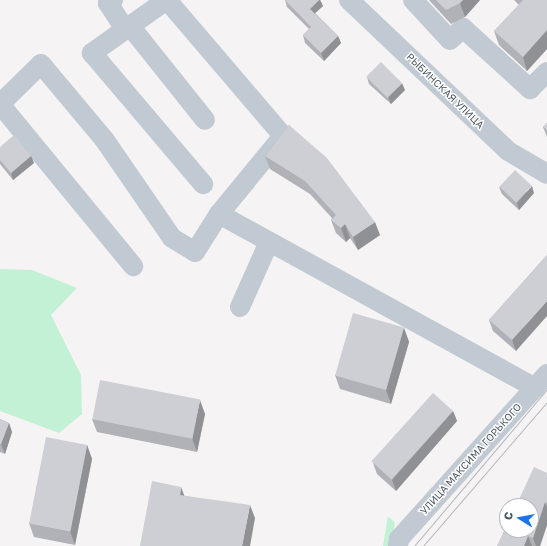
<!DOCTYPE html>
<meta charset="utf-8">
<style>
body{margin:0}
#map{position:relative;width:547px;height:546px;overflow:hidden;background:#f5f3f3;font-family:"Golos Text",sans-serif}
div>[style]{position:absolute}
.green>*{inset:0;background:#c3f1d5}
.minor>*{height:20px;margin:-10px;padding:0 10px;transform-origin:10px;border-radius:10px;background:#c1cad2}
.tram>*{height:1px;margin:-0.5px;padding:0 0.5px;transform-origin:0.5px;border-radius:0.5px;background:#b5b8bd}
.wall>*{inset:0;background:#b0b2b7}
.shaded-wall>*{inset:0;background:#909195}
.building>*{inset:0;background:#cdcfd5;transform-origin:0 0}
span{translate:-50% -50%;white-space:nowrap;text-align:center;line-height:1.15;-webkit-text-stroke:3px #fff;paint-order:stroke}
.street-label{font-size:10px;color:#4a5661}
.north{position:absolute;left:499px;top:498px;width:40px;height:40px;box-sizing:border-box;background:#fff;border:1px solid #b7bbc0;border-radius:50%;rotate:281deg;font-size:11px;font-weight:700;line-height:16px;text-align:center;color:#4a5661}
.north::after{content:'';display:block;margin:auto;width:14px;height:18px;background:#1a73e8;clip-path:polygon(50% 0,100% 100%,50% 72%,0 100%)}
</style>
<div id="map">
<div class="green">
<div style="clip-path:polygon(0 269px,32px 270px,77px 288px,51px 315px,81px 375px,82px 414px,59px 433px,0 411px)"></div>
<div style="clip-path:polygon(388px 516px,395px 523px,391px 546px,383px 546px)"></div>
</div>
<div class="minor">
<div style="left:113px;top:0;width:6px;rotate:149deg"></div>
<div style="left:108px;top:3px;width:31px;rotate:57deg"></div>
<div style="left:167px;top:0;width:179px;rotate:49.5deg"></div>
<div style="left:283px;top:136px;width:101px;rotate:129.4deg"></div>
<div style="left:349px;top:0;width:219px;rotate:43.5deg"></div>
<div style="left:508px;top:151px;width:45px;rotate:30.5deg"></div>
<div style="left:413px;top:0;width:54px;rotate:47.2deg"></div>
<div style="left:450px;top:40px;width:18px;rotate:-43deg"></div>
<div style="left:463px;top:28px;width:91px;rotate:42.3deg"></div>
<div style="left:530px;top:89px;width:24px;rotate:-45deg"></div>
<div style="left:165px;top:1px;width:90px;rotate:144.5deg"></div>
<div style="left:92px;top:53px;width:172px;rotate:49.7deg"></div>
<div style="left:130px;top:26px;width:120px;rotate:51.4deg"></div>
<div style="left:0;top:104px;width:57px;rotate:-44.3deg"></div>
<div style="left:41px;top:64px;width:98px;rotate:50deg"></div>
<div style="left:104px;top:139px;width:120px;rotate:55.5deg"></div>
<div style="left:172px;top:238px;width:27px;rotate:31deg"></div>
<div style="left:195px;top:252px;width:45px;rotate:-57.7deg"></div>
<div style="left:219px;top:214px;width:361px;rotate:28.8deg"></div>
<div style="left:0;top:104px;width:210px;rotate:50.6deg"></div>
<div style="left:240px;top:307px;width:71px;rotate:-66deg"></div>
<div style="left:398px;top:546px;width:7px;rotate:-82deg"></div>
<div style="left:399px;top:539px;width:222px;rotate:-48.1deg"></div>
</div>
<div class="tram">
<div style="left:414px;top:546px;width:206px;rotate:-49.7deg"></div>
<div style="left:423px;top:546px;width:190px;rotate:-49.3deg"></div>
</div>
<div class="wall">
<div style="clip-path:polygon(285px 0,320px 0,323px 6px,315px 13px,338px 36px,341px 43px,324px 61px,305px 43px,303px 35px,309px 29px,287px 7px)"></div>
<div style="clip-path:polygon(429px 0,480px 0,465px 17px,451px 24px)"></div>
<div style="clip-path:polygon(514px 0,547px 0,547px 49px,527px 71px,499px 45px,494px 31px,519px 5px)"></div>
<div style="clip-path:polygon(367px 77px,405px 90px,391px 104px,369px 84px)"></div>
<div style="clip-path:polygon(547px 123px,547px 137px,543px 127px)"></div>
<div style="clip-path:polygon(289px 125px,380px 235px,358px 250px,350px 238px,346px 242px,336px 233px,331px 220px,332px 218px,310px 194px,270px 169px,265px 156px)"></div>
<div style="clip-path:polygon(0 147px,31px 156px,34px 163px,13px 180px,0 164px)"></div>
<div style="clip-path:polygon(499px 187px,534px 193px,519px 210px,502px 194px)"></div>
<div style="clip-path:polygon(547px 255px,516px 351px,493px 331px,489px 320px)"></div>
<div style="clip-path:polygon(404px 328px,409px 342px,391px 404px,340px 389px,335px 375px)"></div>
<div style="clip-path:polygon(453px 411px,457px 421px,396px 491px,377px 474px,373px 463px)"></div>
<div style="clip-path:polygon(205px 414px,197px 452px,97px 432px,92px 419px)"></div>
<div style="clip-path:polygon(0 419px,9px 423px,12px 432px,5px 454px,0 452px)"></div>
<div style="clip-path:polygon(87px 445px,92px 459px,75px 545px,34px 537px,29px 523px)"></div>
<div style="clip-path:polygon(547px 473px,547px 525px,540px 546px,497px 546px)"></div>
</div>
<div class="shaded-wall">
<div style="clip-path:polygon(319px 0,320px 0,323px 6px,312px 16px,310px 9px)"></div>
<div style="clip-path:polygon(463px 0,480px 0,465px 17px,460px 3px)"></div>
<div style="clip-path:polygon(547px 30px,547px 49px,527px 71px,523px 57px)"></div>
<div style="clip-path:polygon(338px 36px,341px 43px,324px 61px,321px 53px)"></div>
<div style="clip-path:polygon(402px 83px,405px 90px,391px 104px,388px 97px)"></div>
<div style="clip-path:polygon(31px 156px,34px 163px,13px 180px,11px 173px)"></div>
<div style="clip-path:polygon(532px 186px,534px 193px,519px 210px,517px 203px)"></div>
<div style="clip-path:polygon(375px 222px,380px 235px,358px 250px,353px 237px)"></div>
<div style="clip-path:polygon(345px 224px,350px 238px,346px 242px,341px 228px)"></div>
<div style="clip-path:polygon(547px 301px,547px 316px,516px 351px,512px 340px)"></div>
<div style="clip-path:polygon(404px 328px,409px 342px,391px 404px,386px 390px)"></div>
<div style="clip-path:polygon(200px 400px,205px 414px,197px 452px,192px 438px)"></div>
<div style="clip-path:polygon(453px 411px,457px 421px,396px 491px,392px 480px)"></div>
<div style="clip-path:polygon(9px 423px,12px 432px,5px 454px,1px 444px)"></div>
<div style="clip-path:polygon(87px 445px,92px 459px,75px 545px,70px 531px)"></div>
<div style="clip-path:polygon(181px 487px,186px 500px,180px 495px)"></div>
<div style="clip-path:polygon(545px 502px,547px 507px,547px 525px,540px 546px,536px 546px,533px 538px)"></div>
<div style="clip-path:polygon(250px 505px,255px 518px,250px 546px,242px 546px)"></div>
<div style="clip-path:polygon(528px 536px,532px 546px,524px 546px)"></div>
</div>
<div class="building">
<div style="clip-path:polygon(285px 0,319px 0,310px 9px,338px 36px,321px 53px,303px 35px,311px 27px)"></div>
<div style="clip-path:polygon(436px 0,463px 0,460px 3px,446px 10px)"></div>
<div style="clip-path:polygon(523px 0,547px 0,547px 30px,523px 57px,494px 31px)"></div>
<div style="left:381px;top:62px;width:30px;height:21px;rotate:45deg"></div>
<div style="clip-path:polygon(547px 123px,547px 130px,543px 127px)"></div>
<div style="clip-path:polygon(289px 125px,327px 158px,375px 222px,353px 237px,345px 224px,341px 228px,331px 220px,336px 215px,305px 181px,265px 156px)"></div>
<div style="clip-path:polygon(14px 135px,31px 156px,11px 173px,0 160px,0 147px)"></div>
<div style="left:515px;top:170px;width:23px;height:23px;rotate:43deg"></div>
<div style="clip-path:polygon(547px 255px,547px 301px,512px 340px,489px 320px)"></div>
<div style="left:353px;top:313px;width:53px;height:65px;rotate:16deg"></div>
<div style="left:100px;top:380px;width:102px;height:40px;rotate:11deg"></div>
<div style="left:433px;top:393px;width:27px;height:92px;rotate:42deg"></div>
<div style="clip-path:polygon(0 419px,9px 423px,1px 444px,0 444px)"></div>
<div style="left:46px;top:437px;width:42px;height:88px;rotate:11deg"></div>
<div style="clip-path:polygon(534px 467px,547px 473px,547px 503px,545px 502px,533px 538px,528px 536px,524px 546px,497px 546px,507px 524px,507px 530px,531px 530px,531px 506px,516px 506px)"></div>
<div style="clip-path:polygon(152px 481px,181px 487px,180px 495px,250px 505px,242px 546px,140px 546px)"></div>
</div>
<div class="street-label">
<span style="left:445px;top:91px;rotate:44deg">РЫБИНСКАЯ УЛИЦА</span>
<span style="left:471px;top:459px;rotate:-48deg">УЛИЦА МАКСИМА ГОРЬКОГО</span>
</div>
<div class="north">С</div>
</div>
